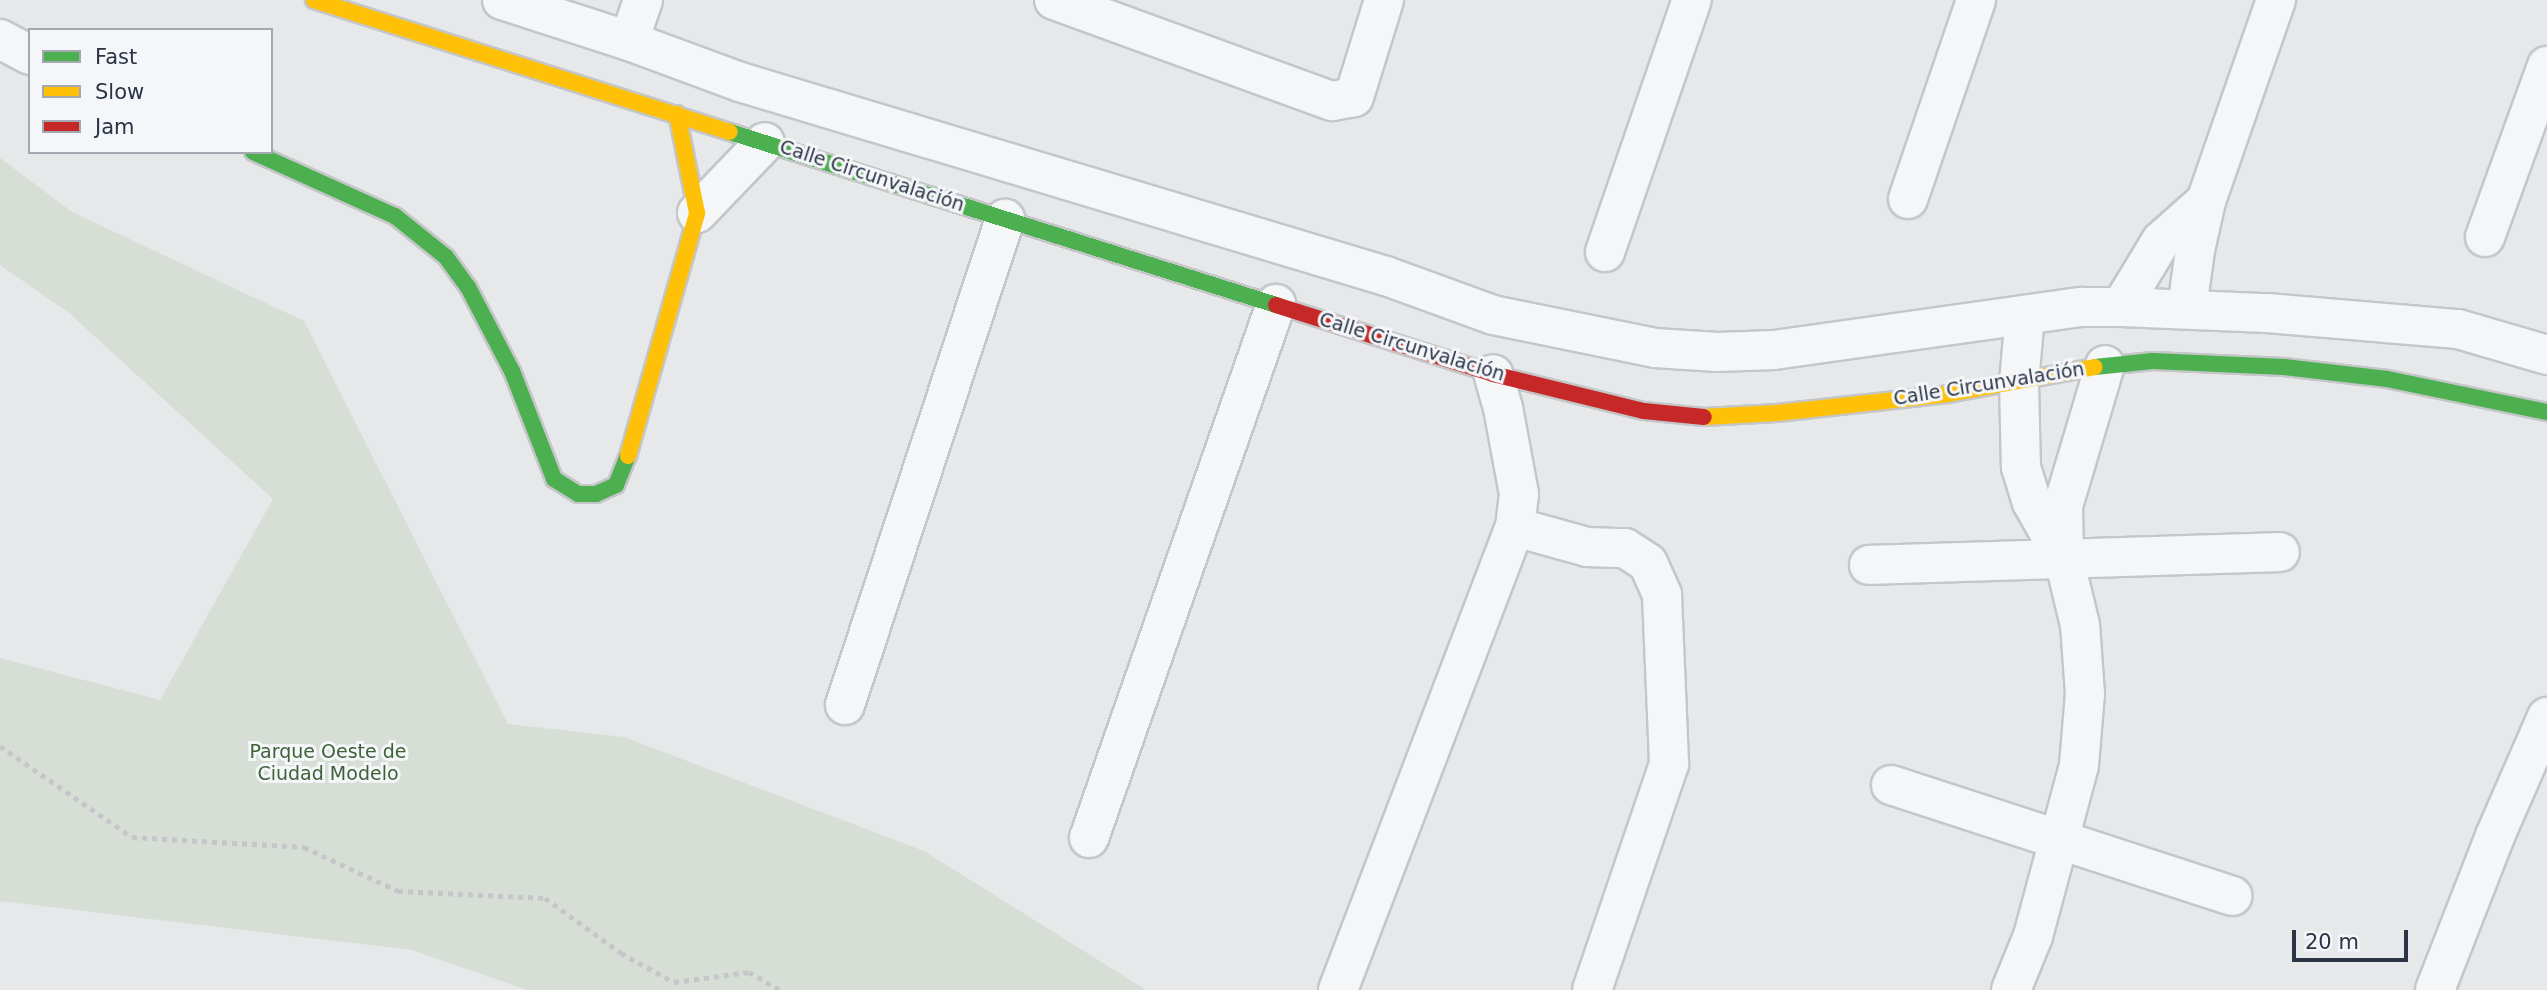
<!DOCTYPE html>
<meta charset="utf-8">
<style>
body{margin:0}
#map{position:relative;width:2547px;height:990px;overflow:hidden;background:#e6e8ea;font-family:"DejaVu Sans",sans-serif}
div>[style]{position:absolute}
.green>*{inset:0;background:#d6ded6}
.path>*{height:4.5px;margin-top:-2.25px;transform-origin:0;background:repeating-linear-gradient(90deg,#c5c6ca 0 5px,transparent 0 10px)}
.roads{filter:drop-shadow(2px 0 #c4c6c8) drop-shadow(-2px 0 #c4c6c8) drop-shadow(0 2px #c4c6c8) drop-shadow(0 -2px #c4c6c8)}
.street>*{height:38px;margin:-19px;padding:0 19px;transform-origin:19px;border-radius:19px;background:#f5f6f7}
.fast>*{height:16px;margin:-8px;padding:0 8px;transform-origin:8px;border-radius:8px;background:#4caf50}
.slow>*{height:16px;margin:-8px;padding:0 8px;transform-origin:8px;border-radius:8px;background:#ffc107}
.jam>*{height:16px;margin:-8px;padding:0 8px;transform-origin:8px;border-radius:8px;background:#c62828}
span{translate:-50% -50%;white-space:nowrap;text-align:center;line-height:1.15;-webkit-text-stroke:6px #f4f6f9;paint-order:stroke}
.street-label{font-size:19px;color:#2b3445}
.park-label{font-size:19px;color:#3f6138}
.legend{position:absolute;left:28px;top:28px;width:245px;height:126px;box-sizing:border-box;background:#f4f6f9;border:2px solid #a4a8b1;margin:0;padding:9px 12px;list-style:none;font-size:21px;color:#2b3445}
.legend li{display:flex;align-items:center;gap:14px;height:35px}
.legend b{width:35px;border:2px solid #a4a8b1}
.scale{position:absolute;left:2292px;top:930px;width:116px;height:32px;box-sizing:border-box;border:4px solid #2b3445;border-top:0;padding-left:9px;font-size:21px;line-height:24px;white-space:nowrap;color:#2b3445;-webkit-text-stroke:5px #f4f6f9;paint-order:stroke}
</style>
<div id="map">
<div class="green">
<div style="clip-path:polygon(0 158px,72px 212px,304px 321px,508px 724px,624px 737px,924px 851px,1146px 990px,527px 990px,412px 950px,0 901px,0 658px,160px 700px,273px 499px,69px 313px,0 265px)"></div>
</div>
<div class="path">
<div style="left:0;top:746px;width:160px;rotate:34.6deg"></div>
<div style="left:132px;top:837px;width:172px;rotate:3.3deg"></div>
<div style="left:304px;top:847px;width:104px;rotate:25.1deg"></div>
<div style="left:398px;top:891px;width:147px;rotate:2.7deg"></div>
<div style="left:545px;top:898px;width:94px;rotate:35.9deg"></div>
<div style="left:621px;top:953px;width:60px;rotate:28.7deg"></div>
<div style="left:674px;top:982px;width:76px;rotate:-7.6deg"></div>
<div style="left:749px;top:972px;width:36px;rotate:30deg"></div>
</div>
<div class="roads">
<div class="street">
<div style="left:502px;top:0;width:133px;rotate:17.9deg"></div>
<div style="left:629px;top:41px;width:118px;rotate:20.3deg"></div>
<div style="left:740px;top:82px;width:675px;rotate:16.72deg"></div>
<div style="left:1386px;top:276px;width:114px;rotate:20deg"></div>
<div style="left:1493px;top:315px;width:165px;rotate:11.5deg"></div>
<div style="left:1655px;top:348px;width:62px;rotate:3.7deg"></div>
<div style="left:1717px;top:352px;width:57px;rotate:-2deg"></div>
<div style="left:1774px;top:350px;width:310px;rotate:-8deg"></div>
<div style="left:2081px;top:307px;width:40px"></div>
<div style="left:2121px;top:307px;width:146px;rotate:2.4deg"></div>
<div style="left:2267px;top:313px;width:192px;rotate:4.8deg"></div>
<div style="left:2458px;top:329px;width:93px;rotate:16.3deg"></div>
<div style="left:1054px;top:0;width:296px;rotate:20deg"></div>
<div style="left:1332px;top:101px;width:22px;rotate:-10deg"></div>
<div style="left:1354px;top:97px;width:102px;rotate:-72.8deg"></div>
<div style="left:0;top:39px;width:34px;rotate:28deg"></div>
<div style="left:629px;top:41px;width:43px;rotate:-71.1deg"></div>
<div style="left:1908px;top:199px;width:210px;rotate:-71.1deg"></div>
<div style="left:697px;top:213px;width:98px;rotate:-46.2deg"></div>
<div style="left:2485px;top:237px;width:182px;rotate:-70.1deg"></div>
<div style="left:1605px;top:252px;width:267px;rotate:-71deg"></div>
<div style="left:2121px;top:307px;width:77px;rotate:-58.8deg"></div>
<div style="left:2161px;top:241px;width:60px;rotate:-41.6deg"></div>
<div style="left:2187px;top:308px;width:59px;rotate:-82.1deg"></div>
<div style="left:2195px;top:250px;width:50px;rotate:-77.3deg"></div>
<div style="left:2206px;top:201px;width:213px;rotate:-70.8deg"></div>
<div style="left:2025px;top:315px;width:67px;rotate:95.1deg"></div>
<div style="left:2019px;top:382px;width:85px;rotate:88.7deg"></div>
<div style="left:2021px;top:467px;width:37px;rotate:73deg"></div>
<div style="left:2032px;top:502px;width:60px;rotate:60.9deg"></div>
<div style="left:1515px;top:527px;width:75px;rotate:15.5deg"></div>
<div style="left:1587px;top:547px;width:38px;rotate:2deg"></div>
<div style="left:1625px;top:548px;width:27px;rotate:33deg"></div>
<div style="left:1648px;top:563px;width:35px;rotate:66deg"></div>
<div style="left:1662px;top:595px;width:169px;rotate:87.6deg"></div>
<div style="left:1669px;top:764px;width:239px;rotate:108.8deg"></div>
<div style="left:1869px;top:565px;width:411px;rotate:-1.8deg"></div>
<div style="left:845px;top:705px;width:512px;rotate:-71.78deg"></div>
<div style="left:1891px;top:785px;width:359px;rotate:18deg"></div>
<div style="left:1089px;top:838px;width:566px;rotate:-70.7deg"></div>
<div style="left:1338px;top:990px;width:496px;rotate:-69.1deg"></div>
<div style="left:1515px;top:527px;width:33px;rotate:-83deg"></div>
<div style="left:1519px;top:494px;width:87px;rotate:-100.5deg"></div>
<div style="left:1503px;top:408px;width:35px;rotate:-106deg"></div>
<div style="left:2011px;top:990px;width:58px;rotate:-67.8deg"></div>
<div style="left:2033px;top:936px;width:177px;rotate:-74.9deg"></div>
<div style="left:2079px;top:765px;width:71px;rotate:-85.2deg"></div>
<div style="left:2085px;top:694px;width:69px;rotate:-94.1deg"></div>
<div style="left:2080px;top:625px;width:68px;rotate:-103.6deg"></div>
<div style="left:2064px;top:559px;width:53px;rotate:-91.1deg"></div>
<div style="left:2063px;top:506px;width:147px;rotate:-73.4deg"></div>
<div style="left:2435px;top:990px;width:165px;rotate:-68.7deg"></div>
<div style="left:2495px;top:836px;width:130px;rotate:-66.4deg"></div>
</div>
<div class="fast">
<div style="left:730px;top:132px;width:573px;rotate:17.58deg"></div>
<div style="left:253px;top:152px;width:156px;rotate:24.3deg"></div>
<div style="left:395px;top:216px;width:65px;rotate:38.8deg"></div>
<div style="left:446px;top:257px;width:37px;rotate:54deg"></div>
<div style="left:468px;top:287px;width:95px;rotate:62.4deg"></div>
<div style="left:512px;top:371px;width:116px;rotate:68.7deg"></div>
<div style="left:554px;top:479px;width:28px;rotate:32deg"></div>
<div style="left:578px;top:494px;width:18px"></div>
<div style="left:596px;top:494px;width:22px;rotate:-24deg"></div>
<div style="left:616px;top:485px;width:31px;rotate:-68deg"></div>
<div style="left:2095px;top:367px;width:58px;rotate:-5.9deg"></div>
<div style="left:2153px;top:361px;width:131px;rotate:2.6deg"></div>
<div style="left:2284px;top:367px;width:104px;rotate:6.6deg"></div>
<div style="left:2387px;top:379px;width:163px;rotate:11.7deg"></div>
</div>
<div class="slow">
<div style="left:314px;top:0;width:436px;rotate:17.6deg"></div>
<div style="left:1704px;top:417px;width:73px;rotate:-3.1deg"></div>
<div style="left:1777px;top:413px;width:172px;rotate:-6.3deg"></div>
<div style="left:1948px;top:394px;width:149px;rotate:-10.4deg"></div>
<div style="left:628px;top:456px;width:253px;rotate:-74.1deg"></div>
<div style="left:697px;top:213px;width:101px;rotate:-101.4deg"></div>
</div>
<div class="jam">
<div style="left:1276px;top:305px;width:228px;rotate:17.6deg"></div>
<div style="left:1493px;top:374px;width:155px;rotate:13.8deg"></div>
<div style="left:1644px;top:411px;width:60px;rotate:5.7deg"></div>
</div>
</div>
<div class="street-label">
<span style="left:872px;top:176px;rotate:18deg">Calle Circunvalación</span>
<span style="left:1412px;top:347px;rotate:17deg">Calle Circunvalación</span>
<span style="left:1989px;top:384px;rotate:-9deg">Calle Circunvalación</span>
</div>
<div class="park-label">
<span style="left:328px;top:763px">Parque Oeste de<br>Ciudad Modelo</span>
</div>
<ul class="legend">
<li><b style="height:9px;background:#4caf50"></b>Fast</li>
<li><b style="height:9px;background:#ffc107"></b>Slow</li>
<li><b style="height:9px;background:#c62828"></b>Jam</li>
</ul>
<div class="scale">20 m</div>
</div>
